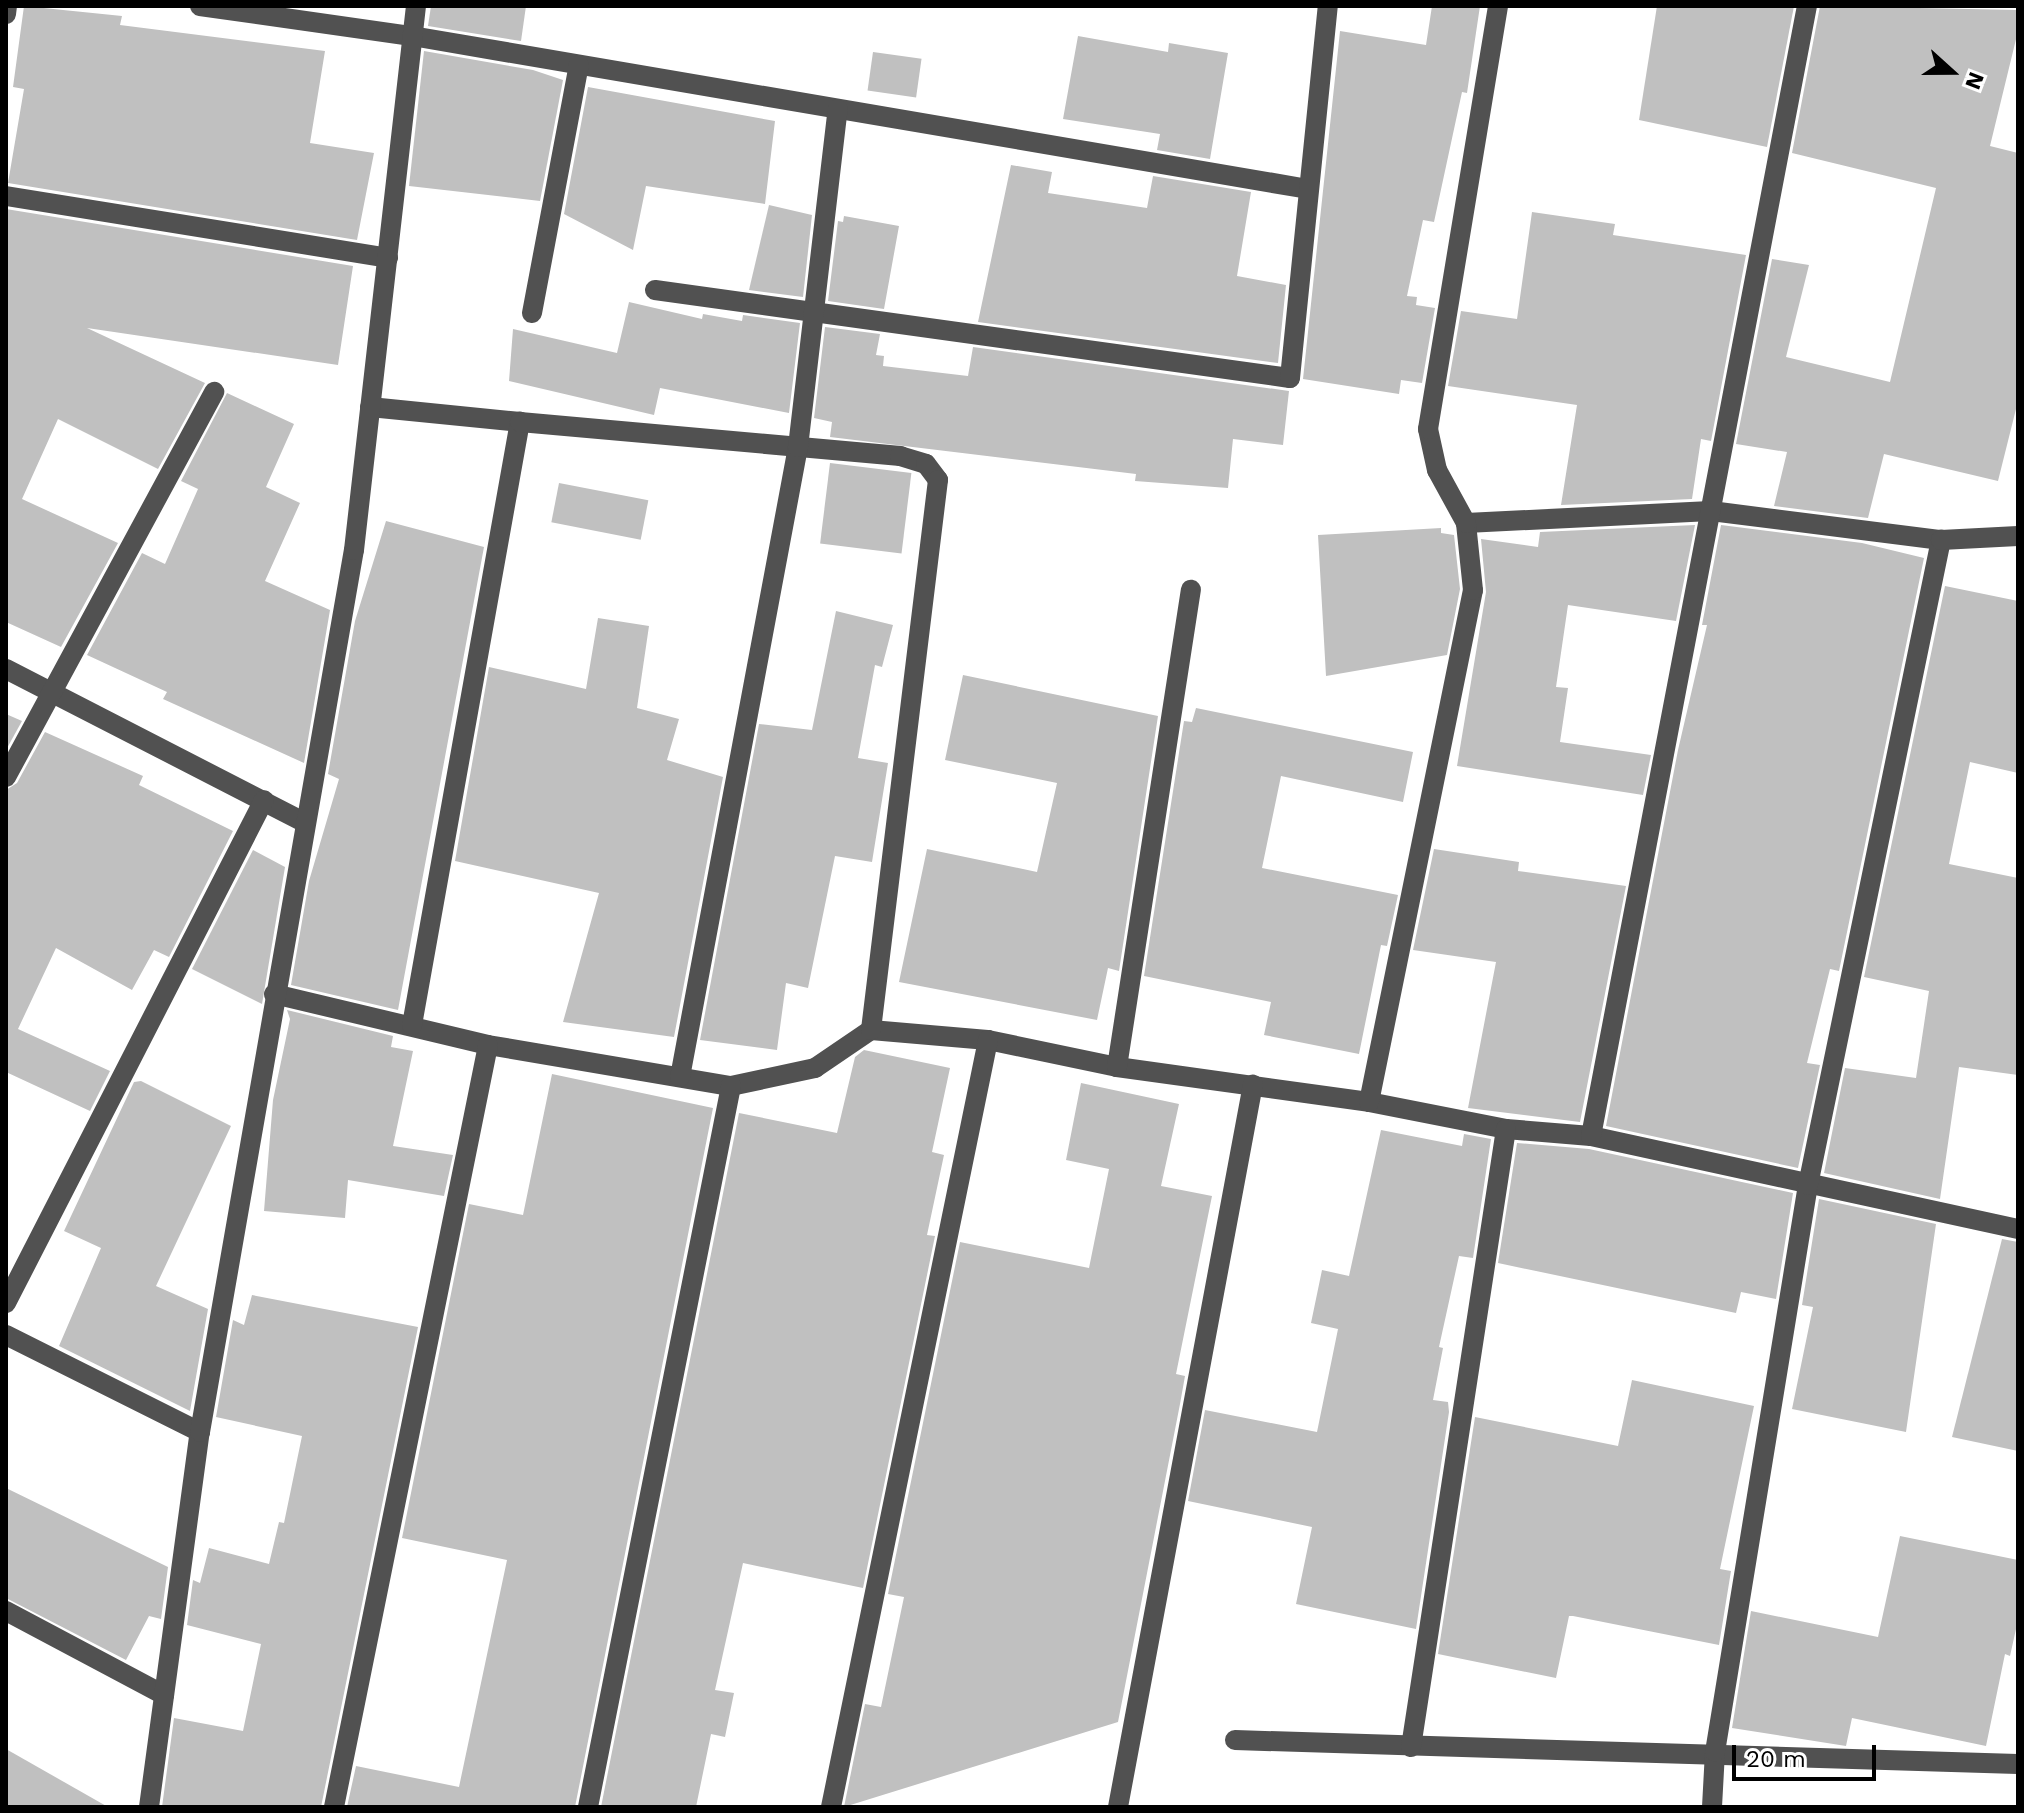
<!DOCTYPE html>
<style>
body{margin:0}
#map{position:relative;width:2024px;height:1813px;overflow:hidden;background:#fff;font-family:"Work Sans",sans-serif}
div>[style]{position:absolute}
.building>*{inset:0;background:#c0c0c0;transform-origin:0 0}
.minor>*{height:20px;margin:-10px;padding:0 10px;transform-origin:10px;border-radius:10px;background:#515151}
span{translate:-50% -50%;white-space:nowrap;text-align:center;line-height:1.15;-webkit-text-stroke:8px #fff;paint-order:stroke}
.frame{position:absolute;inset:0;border:8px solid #000;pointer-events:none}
.north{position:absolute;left:1912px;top:32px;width:80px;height:80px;-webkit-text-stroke:6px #fff;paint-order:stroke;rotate:111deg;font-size:22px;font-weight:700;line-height:32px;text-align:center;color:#000}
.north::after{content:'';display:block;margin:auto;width:28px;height:36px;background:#000;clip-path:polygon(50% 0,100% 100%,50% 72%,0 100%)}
.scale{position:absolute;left:1732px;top:1745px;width:144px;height:36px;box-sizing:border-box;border:4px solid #000;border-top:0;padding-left:10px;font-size:24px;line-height:28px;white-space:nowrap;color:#000;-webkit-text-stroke:6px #fff;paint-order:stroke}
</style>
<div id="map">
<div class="building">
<div style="clip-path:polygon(24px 6px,122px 16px,120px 25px,325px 51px,310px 143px,374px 153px,357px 240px,8px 183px,24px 89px,13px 87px)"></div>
<div style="clip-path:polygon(431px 6px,526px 6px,521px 41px,428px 26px)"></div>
<div style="clip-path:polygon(1432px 6px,1480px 6px,1467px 93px,1462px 92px,1434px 222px,1423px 220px,1407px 296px,1417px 297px,1416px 305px,1435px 308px,1422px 383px,1401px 380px,1399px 394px,1303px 379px,1340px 31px,1426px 45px)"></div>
<div style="clip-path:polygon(1657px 6px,1794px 6px,1767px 147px,1639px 120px)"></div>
<div style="clip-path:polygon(1820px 6px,2018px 10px,2018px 31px,1990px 146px,2018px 153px,2018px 401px,1998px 481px,1884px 454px,1868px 518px,1774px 506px,1787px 452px,1736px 444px,1772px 259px,1809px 265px,1786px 357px,1890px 382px,1936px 188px,1792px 153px)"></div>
<div style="clip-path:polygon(1078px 36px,1168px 52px,1169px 43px,1228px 53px,1210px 159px,1157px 150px,1160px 134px,1063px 119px)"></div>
<div style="clip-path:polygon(424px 51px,533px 70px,563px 80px,540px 201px,409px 186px)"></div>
<div style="left:873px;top:52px;width:49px;height:39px;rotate:8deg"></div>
<div style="clip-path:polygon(588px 87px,775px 121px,765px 204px,646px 186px,633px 250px,564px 214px)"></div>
<div style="clip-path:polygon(1011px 165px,1052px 172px,1048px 193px,1147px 208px,1153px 176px,1251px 192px,1237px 276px,1286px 285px,1278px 363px,978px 322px)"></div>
<div style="clip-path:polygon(769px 205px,812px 215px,803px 297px,749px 290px)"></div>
<div style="clip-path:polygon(6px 209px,353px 266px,338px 365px,87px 328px,205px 383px,158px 469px,58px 419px,22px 499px,118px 543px,61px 647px,6px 622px)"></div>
<div style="clip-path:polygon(1532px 212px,1615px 224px,1613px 235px,1746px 255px,1711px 441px,1701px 439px,1692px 499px,1561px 505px,1577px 405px,1448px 386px,1461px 311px,1517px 319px)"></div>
<div style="clip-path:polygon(844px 216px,899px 226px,884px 309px,828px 301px,838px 221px,843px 222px)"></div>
<div style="clip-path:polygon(629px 302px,702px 319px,703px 314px,742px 321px,743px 315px,800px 323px,789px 413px,660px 388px,654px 415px,509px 381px,513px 329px,617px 353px)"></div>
<div style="clip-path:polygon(825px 327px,880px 334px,876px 355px,884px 356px,883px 366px,968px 376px,973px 347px,1289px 391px,1283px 445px,1233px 439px,1228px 488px,1135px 481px,1136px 474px,830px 437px,832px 422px,814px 418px)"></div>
<div style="clip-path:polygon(227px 393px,294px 424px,266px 487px,300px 503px,265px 581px,330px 610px,304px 763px,163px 699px,167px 692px,87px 655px,142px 553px,165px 564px,198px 489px,181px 481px)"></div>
<div style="left:830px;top:463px;width:82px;height:81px;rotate:7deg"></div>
<div style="left:559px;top:483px;width:91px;height:40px;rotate:11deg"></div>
<div style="clip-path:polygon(386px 521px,484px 547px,398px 1010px,291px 985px,309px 881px,339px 779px,328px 774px,355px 621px)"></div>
<div style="clip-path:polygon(1695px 525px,1676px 621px,1568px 605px,1556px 687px,1568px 688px,1560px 742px,1651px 755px,1643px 795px,1457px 766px,1486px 592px,1481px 539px,1538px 547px,1540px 532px)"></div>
<div style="clip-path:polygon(1721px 525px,1862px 543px,1924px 558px,1839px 971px,1830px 969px,1807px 1063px,1820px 1065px,1798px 1168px,1606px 1126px,1678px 750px,1707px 625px,1702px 625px)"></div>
<div style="clip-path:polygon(1441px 528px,1441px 533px,1454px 535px,1460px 589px,1447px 655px,1326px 676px,1318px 535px)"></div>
<div style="clip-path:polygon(1945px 586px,2018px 601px,2018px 773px,1970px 762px,1949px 864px,2018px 878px,2018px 1075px,1959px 1067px,1940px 1199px,1824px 1173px,1845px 1068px,1916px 1078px,1929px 991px,1864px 977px)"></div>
<div style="clip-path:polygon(836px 611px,893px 625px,882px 667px,875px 665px,858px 758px,888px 763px,872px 862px,835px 856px,808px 988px,786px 983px,777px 1050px,700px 1040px,759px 724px,812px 730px)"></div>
<div style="clip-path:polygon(598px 618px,649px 626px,637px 708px,679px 719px,667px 760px,723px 777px,674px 1037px,563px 1022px,599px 893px,455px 861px,489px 667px,586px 689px)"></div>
<div style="clip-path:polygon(963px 675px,1158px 716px,1119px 971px,1108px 968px,1097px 1020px,899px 982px,927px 849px,1037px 872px,1057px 783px,945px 760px)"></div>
<div style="clip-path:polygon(1196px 708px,1413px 752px,1403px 802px,1281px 776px,1262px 868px,1398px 895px,1387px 946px,1381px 945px,1359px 1054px,1264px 1035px,1271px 1002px,1144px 976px,1184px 721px,1192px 722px)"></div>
<div style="clip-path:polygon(6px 714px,22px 721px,6px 750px)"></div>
<div style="clip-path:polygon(45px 732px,143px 776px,139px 785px,233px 831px,169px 957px,154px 950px,132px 990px,56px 948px,18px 1029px,110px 1071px,90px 1111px,6px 1072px,6px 790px,17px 783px)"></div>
<div style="clip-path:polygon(1434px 849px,1519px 862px,1518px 871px,1626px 886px,1580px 1122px,1468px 1108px,1496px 962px,1413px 950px)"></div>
<div style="clip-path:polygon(253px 850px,285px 867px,262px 1004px,192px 969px)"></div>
<div style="clip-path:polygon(287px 1010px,393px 1036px,391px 1047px,413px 1051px,393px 1146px,453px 1155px,444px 1196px,348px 1180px,345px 1218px,264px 1211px,273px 1100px,290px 1019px)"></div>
<div style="clip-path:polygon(864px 1050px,950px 1068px,932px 1152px,944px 1155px,927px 1235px,935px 1236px,863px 1588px,743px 1563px,715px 1690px,734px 1693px,725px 1737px,711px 1734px,696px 1807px,601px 1807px,739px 1113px,837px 1133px,855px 1057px)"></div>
<div style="clip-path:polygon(552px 1074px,713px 1108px,575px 1807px,347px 1807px,356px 1766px,459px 1787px,507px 1560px,402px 1538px,469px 1204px,523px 1215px)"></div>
<div style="clip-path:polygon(141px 1081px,231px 1126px,156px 1286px,208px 1309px,190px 1411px,59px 1346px,101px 1248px,64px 1231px,134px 1082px)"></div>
<div style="clip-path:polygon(1081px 1083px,1179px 1104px,1161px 1186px,1212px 1196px,1176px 1374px,1185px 1376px,1180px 1404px,1118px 1722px,844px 1807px,865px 1704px,881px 1707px,904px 1597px,888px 1594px,960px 1242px,1089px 1268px,1109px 1169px,1066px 1160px)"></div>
<div style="clip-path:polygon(1381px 1130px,1462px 1146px,1464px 1134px,1491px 1139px,1473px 1258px,1459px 1256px,1439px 1347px,1443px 1348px,1433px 1400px,1448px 1402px,1449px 1412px,1416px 1629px,1296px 1604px,1312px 1527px,1188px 1501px,1205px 1410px,1317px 1432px,1338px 1329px,1311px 1323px,1322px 1270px,1349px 1276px)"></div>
<div style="clip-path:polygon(1517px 1143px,1589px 1149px,1793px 1193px,1776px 1299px,1741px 1292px,1736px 1313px,1498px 1263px)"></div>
<div style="clip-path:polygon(1819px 1199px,1936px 1224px,1906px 1432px,1792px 1409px,1813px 1307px,1802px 1305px)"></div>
<div style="clip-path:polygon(2002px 1239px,2018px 1242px,2018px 1451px,1952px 1437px)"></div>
<div style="clip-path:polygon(252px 1295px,418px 1327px,321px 1807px,162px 1807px,174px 1718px,243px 1731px,261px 1644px,187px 1625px,193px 1580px,200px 1583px,209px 1548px,269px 1564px,279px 1522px,284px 1523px,302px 1436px,216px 1417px,233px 1320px,244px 1325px)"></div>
<div style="clip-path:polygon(1632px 1380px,1754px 1406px,1720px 1569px,1731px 1571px,1719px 1645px,1573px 1616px,1569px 1616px,1556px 1678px,1438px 1654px,1475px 1417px,1618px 1446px)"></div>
<div style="clip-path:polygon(6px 1488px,168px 1567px,161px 1619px,149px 1616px,126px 1660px,6px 1598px)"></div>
<div style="clip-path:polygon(1900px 1536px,2018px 1560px,2018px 1620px,2010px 1656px,2005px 1654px,1986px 1746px,1852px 1718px,1846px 1746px,1732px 1728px,1751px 1611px,1878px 1637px)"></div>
<div style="clip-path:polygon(6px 1749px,108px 1807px,6px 1807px)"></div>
</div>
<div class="minor">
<div style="left:200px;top:6px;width:214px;rotate:8.1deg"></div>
<div style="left:412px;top:36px;width:909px;rotate:9.69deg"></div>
<div style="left:6px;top:14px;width:8px;rotate:-83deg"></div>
<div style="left:6px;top:196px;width:387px;rotate:9.2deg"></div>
<div style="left:655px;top:290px;width:641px;rotate:7.89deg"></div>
<div style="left:1290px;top:378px;width:374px;rotate:-84.2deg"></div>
<div style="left:532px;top:313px;width:252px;rotate:-79.3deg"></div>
<div style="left:370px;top:407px;width:151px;rotate:5.7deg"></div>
<div style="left:1466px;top:523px;width:245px;rotate:-2.8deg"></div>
<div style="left:1711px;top:511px;width:232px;rotate:7.2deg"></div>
<div style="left:6px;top:669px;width:335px;rotate:27.2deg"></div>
<div style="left:6px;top:777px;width:438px;rotate:-61.6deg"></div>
<div style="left:274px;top:994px;width:220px;rotate:13.4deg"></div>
<div style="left:488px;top:1045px;width:246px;rotate:9.6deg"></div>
<div style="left:731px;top:1086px;width:86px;rotate:-12.1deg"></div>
<div style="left:815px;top:1068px;width:68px;rotate:-34.2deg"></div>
<div style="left:871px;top:1030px;width:117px;rotate:4.9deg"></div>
<div style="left:988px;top:1040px;width:132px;rotate:11.8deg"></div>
<div style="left:1117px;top:1067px;width:254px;rotate:7.9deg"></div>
<div style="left:1369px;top:1102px;width:140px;rotate:11.1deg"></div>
<div style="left:1506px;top:1129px;width:85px;rotate:4.7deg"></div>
<div style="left:1591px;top:1136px;width:437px;rotate:12.3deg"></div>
<div style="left:412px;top:1025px;width:613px;rotate:-79.85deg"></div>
<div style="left:520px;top:422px;width:382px;rotate:5.1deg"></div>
<div style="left:900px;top:456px;width:27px;rotate:17deg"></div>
<div style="left:926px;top:464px;width:20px;rotate:53deg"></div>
<div style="left:938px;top:480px;width:554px;rotate:96.95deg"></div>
<div style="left:1117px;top:1067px;width:483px;rotate:-81.2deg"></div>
<div style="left:680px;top:1077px;width:641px;rotate:-79.39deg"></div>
<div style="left:798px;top:447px;width:340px;rotate:-83.3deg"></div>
<div style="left:1369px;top:1102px;width:522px;rotate:-78.52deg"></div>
<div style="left:1473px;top:590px;width:67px;rotate:-96deg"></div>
<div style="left:1466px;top:523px;width:60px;rotate:-118.7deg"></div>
<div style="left:1437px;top:470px;width:42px;rotate:-102.4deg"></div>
<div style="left:1428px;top:429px;width:429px;rotate:-80.6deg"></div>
<div style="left:1591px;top:1136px;width:1150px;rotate:-79.18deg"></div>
<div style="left:6px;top:1303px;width:565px;rotate:-62.85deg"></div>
<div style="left:6px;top:1335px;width:217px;rotate:26.6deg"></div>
<div style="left:6px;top:1611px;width:179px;rotate:28deg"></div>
<div style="left:1235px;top:1740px;width:783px;rotate:1.76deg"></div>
<div style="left:1411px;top:1747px;width:625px;rotate:-81.26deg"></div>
<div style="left:149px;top:1807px;width:378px;rotate:-82.3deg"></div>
<div style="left:200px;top:1432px;width:895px;rotate:-80.1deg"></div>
<div style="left:354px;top:550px;width:548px;rotate:-83.5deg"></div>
<div style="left:334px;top:1807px;width:777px;rotate:-78.57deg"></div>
<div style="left:588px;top:1807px;width:735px;rotate:-78.78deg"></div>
<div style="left:831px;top:1807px;width:783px;rotate:-78.43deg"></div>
<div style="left:1118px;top:1807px;width:735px;rotate:-79.42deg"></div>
<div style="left:1712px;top:1807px;width:55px;rotate:-86.9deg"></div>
<div style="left:1715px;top:1752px;width:575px;rotate:-80.69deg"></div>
<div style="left:1808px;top:1185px;width:659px;rotate:-78.35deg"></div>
<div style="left:1941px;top:540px;width:77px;rotate:-3deg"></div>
</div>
<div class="frame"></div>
<div class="north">N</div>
<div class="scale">20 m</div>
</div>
